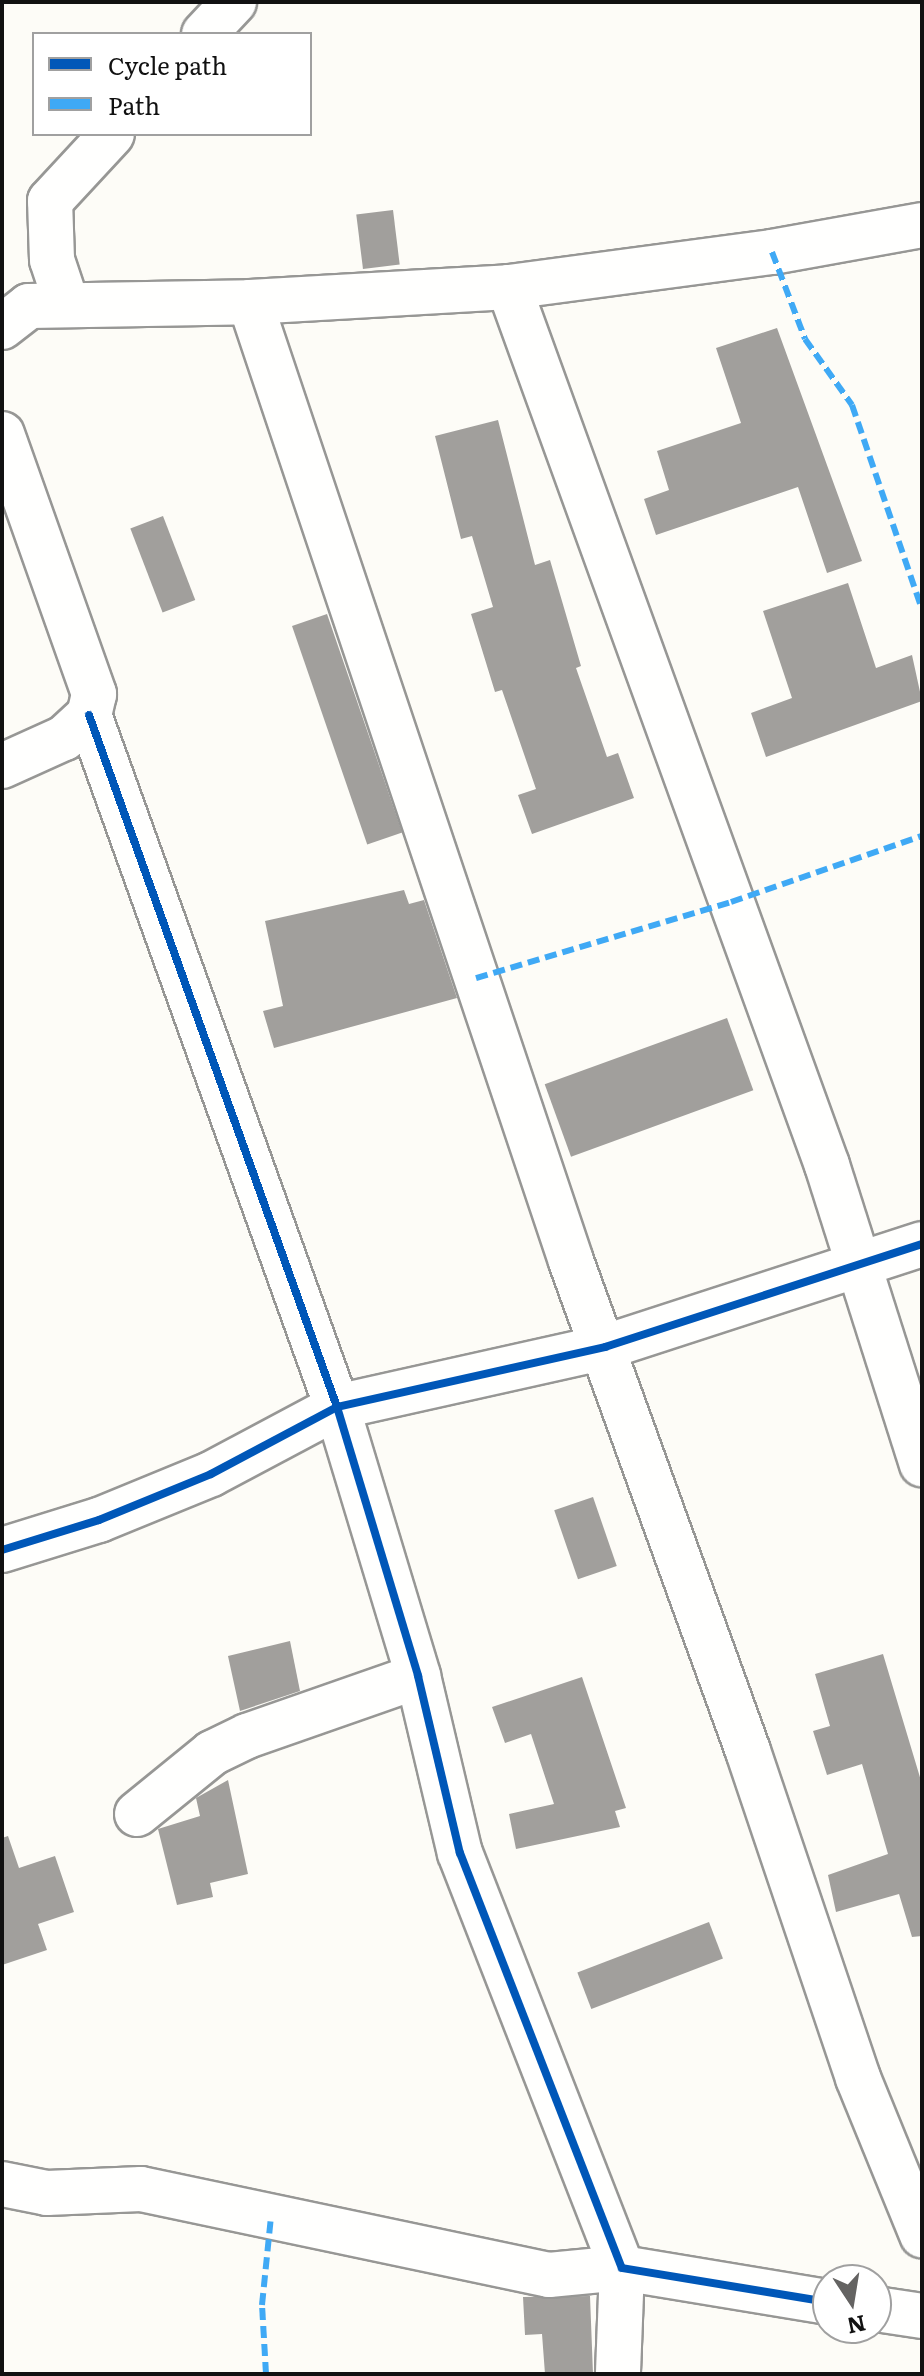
<!DOCTYPE html>
<style>
body{margin:0}
#map{position:relative;width:924px;height:2376px;overflow:hidden;background:#fdfcf7;font-family:Literata,serif}
div>[style]{position:absolute}
.building>*{inset:0;background:#a19f9c;transform-origin:0 0}
.roads{filter:drop-shadow(2px 0 #979795) drop-shadow(-2px 0 #979795) drop-shadow(0 2px #979795) drop-shadow(0 -2px #979795)}
.minor>*{height:44px;margin:-22px;padding:0 22px;transform-origin:22px;border-radius:22px;background:#fffffe}
.quiet>*{height:6px;margin-top:-3px;transform-origin:0;background:repeating-linear-gradient(90deg,#3fa9f5 0 12px,transparent 0 18px)}
.cycleway>*{height:8px;margin:-4px;padding:0 4px;transform-origin:4px;border-radius:4px;background:#0057b8}
span{translate:-50% -50%;white-space:nowrap;text-align:center;line-height:1.15;-webkit-text-stroke:8px #fff;paint-order:stroke}
.frame{position:absolute;inset:0;border:4px solid #111;pointer-events:none}
.legend{position:absolute;left:32px;top:32px;width:280px;height:104px;box-sizing:border-box;background:#fff;border:2px solid #a0a0a0;margin:0;padding:10px 14px;list-style:none;font-size:24px;color:#111}
.legend li{display:flex;align-items:center;gap:16px;height:40px}
.legend b{width:40px;border:2px solid #a0a0a0}
.north{position:absolute;left:812px;top:2264px;width:80px;height:80px;box-sizing:border-box;background:#fff;border:2px solid #a0a0a0;border-radius:50%;rotate:168deg;font-size:22px;font-weight:700;line-height:32px;text-align:center;color:#111}
.north::after{content:'';display:block;margin:auto;width:28px;height:36px;background:#646362;clip-path:polygon(50% 0,100% 100%,50% 72%,0 100%)}
</style>
<div id="map">
<div class="building">
<div style="left:393px;top:210px;width:55px;height:37px;rotate:83deg"></div>
<div style="clip-path:polygon(777px 328px,862px 561px,827px 573px,798px 487px,656px 535px,644px 499px,669px 490px,657px 451px,741px 423px,716px 348px)"></div>
<div style="clip-path:polygon(498px 420px,535px 565px,550px 560px,581px 666px,576px 668px,607px 757px,618px 753px,634px 798px,532px 834px,518px 795px,536px 789px,502px 690px,495px 692px,471px 614px,493px 607px,472px 536px,461px 539px,435px 436px)"></div>
<div style="left:163px;top:516px;width:90px;height:35px;rotate:69deg"></div>
<div style="clip-path:polygon(848px 583px,876px 668px,912px 655px,922px 701px,766px 757px,751px 713px,792px 698px,763px 611px)"></div>
<div style="left:327px;top:614px;width:231px;height:37px;rotate:71deg"></div>
<div style="clip-path:polygon(404px 890px,409px 904px,424px 900px,457px 998px,274px 1048px,263px 1011px,283px 1006px,265px 921px)"></div>
<div style="left:727px;top:1018px;width:77px;height:194px;rotate:70deg"></div>
<div style="left:593px;top:1497px;width:73px;height:41px;rotate:71deg"></div>
<div style="clip-path:polygon(290px 1641px,300px 1691px,240px 1711px,228px 1656px)"></div>
<div style="clip-path:polygon(883px 1654px,922px 1784px,922px 1936px,912px 1937px,899px 1894px,836px 1912px,828px 1875px,888px 1854px,862px 1764px,827px 1775px,813px 1731px,830px 1726px,815px 1674px)"></div>
<div style="clip-path:polygon(582px 1677px,626px 1808px,615px 1811px,620px 1827px,516px 1849px,509px 1814px,554px 1804px,531px 1734px,505px 1743px,492px 1707px)"></div>
<div style="clip-path:polygon(228px 1780px,248px 1874px,210px 1883px,213px 1897px,177px 1905px,158px 1829px,200px 1816px,196px 1798px)"></div>
<div style="clip-path:polygon(8px 1836px,19px 1868px,55px 1856px,74px 1912px,38px 1924px,47px 1950px,2px 1965px,2px 1838px)"></div>
<div style="left:709px;top:1922px;width:39px;height:141px;rotate:69deg"></div>
<div style="clip-path:polygon(590px 2296px,593px 2374px,545px 2374px,542px 2334px,525px 2335px,523px 2297px)"></div>
</div>
<div class="roads">
<div class="minor">
<div style="left:204px;top:34px;width:44px;rotate:-46.8deg"></div>
<div style="left:509px;top:287px;width:934px;rotate:70.09deg"></div>
<div style="left:827px;top:1165px;width:314px;rotate:72.4deg"></div>
<div style="left:250px;top:302px;width:1011px;rotate:71.49deg"></div>
<div style="left:571px;top:1261px;width:521px;rotate:70.14deg"></div>
<div style="left:748px;top:1751px;width:345px;rotate:71.4deg"></div>
<div style="left:858px;top:2078px;width:170px;rotate:67.8deg"></div>
<div style="left:67px;top:305px;width:47px;rotate:-108.4deg"></div>
<div style="left:52px;top:260px;width:59px;rotate:-91.9deg"></div>
<div style="left:50px;top:201px;width:91px;rotate:-47.2deg"></div>
<div style="left:2px;top:327px;width:34px;rotate:-38deg"></div>
<div style="left:29px;top:306px;width:221px;rotate:-1deg"></div>
<div style="left:250px;top:302px;width:259px;rotate:-3.3deg"></div>
<div style="left:509px;top:287px;width:265px;rotate:-7.6deg"></div>
<div style="left:772px;top:252px;width:152px;rotate:-10.2deg"></div>
<div style="left:2px;top:434px;width:276px;rotate:70.5deg"></div>
<div style="left:94px;top:694px;width:22px;rotate:103deg"></div>
<div style="left:89px;top:715px;width:34px;rotate:137deg"></div>
<div style="left:64px;top:738px;width:68px;rotate:155.7deg"></div>
<div style="left:89px;top:715px;width:735px;rotate:70.28deg"></div>
<div style="left:337px;top:1407px;width:281px;rotate:73.2deg"></div>
<div style="left:418px;top:1676px;width:182px;rotate:76.7deg"></div>
<div style="left:460px;top:1853px;width:445px;rotate:68.7deg"></div>
<div style="left:622px;top:2268px;width:106px;rotate:92.2deg"></div>
<div style="left:2px;top:1550px;width:102px;rotate:-17.2deg"></div>
<div style="left:99px;top:1520px;width:121px;rotate:-22.3deg"></div>
<div style="left:211px;top:1474px;width:143px;rotate:-28deg"></div>
<div style="left:337px;top:1407px;width:275px;rotate:-12.6deg"></div>
<div style="left:605px;top:1347px;width:333px;rotate:-18deg"></div>
<div style="left:137px;top:1814px;width:97px;rotate:-39.1deg"></div>
<div style="left:212px;top:1753px;width:39px;rotate:-26deg"></div>
<div style="left:247px;top:1736px;width:181px;rotate:-19.3deg"></div>
<div style="left:2px;top:2184px;width:46px;rotate:11.3deg"></div>
<div style="left:47px;top:2193px;width:94px;rotate:-2.4deg"></div>
<div style="left:141px;top:2189px;width:417px;rotate:11.9deg"></div>
<div style="left:549px;top:2275px;width:73px;rotate:-5.5deg"></div>
<div style="left:622px;top:2268px;width:209px;rotate:9.4deg"></div>
<div style="left:876px;top:2309px;width:47px;rotate:8.7deg"></div>
</div>
</div>
<div class="quiet">
<div style="left:772px;top:252px;width:93px;rotate:69.2deg"></div>
<div style="left:805px;top:339px;width:81px;rotate:54.5deg"></div>
<div style="left:852px;top:405px;width:216px;rotate:71.1deg"></div>
<div style="left:476px;top:978px;width:266px;rotate:-16.6deg"></div>
<div style="left:731px;top:902px;width:202px;rotate:-19.1deg"></div>
<div style="left:266px;top:2374px;width:69px;rotate:-93.3deg"></div>
<div style="left:262px;top:2305px;width:88px;rotate:-84.2deg"></div>
</div>
<div class="cycleway">
<div style="left:89px;top:715px;width:735px;rotate:70.28deg"></div>
<div style="left:337px;top:1407px;width:281px;rotate:73.2deg"></div>
<div style="left:418px;top:1676px;width:182px;rotate:76.7deg"></div>
<div style="left:460px;top:1853px;width:445px;rotate:68.7deg"></div>
<div style="left:622px;top:2268px;width:209px;rotate:9.4deg"></div>
<div style="left:2px;top:1550px;width:102px;rotate:-17.2deg"></div>
<div style="left:99px;top:1520px;width:121px;rotate:-22.3deg"></div>
<div style="left:211px;top:1474px;width:143px;rotate:-28deg"></div>
<div style="left:337px;top:1407px;width:275px;rotate:-12.6deg"></div>
<div style="left:605px;top:1347px;width:333px;rotate:-18deg"></div>
</div>
<div class="frame"></div>
<ul class="legend">
<li><b style="height:10px;background:#0057b8"></b>Cycle path</li>
<li><b style="height:10px;background:#3fa9f5"></b>Path</li>
</ul>
<div class="north">N</div>
</div>
